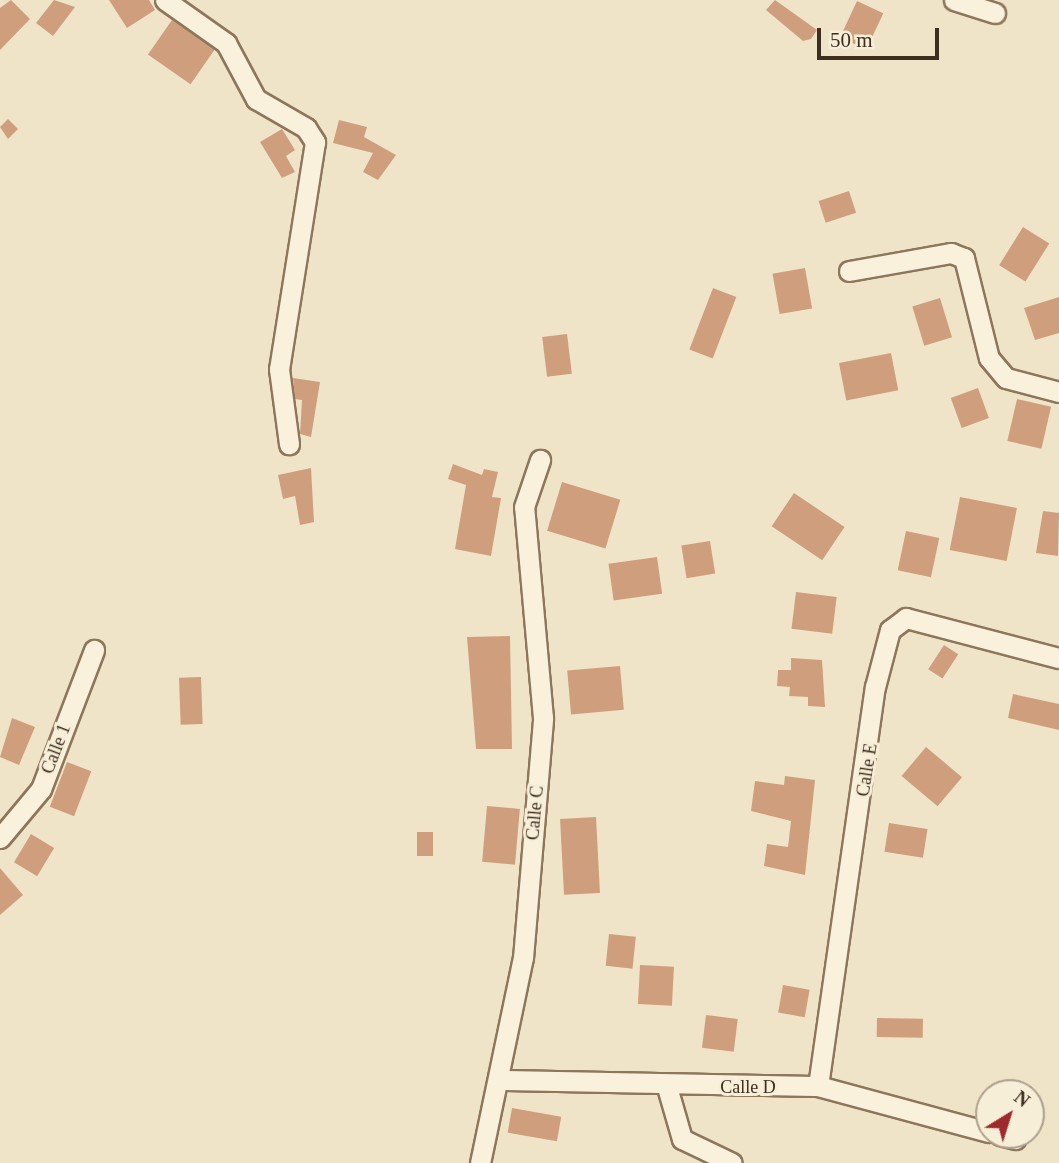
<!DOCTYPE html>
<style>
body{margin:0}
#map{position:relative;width:1059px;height:1163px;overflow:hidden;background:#f0e4c8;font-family:Georgia,serif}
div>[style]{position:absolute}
.building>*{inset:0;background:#cf9f7d;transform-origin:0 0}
.roads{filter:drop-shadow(2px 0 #8d765c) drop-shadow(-2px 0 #8d765c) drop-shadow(0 2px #8d765c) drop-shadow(0 -2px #8d765c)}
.minor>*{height:19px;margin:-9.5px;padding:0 9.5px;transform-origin:9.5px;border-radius:9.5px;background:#faf1dc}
span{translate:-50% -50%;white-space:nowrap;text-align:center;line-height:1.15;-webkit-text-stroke:6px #f7eed8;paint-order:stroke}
.street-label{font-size:18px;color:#3d2e20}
.north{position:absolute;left:975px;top:1079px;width:70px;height:70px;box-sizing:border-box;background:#f7eed8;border:2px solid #ada18e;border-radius:50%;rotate:38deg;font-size:19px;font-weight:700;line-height:28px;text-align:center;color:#3d2e20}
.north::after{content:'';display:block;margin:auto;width:24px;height:32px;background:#9e2a2b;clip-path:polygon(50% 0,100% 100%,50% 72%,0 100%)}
.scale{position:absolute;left:817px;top:28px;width:122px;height:32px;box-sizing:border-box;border:4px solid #3d2e20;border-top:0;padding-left:9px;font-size:21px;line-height:24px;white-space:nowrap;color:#3d2e20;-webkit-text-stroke:5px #f7eed8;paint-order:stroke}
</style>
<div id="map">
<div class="building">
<div style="clip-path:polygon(11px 0,30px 19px,0 50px,0 8px)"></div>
<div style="clip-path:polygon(54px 0,75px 7px,53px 36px,36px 23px)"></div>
<div style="clip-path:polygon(109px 0,149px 0,155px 10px,127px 28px)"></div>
<div style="clip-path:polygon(775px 0,817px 30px,811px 39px,803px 41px,766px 10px)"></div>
<div style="left:857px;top:1px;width:29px;height:40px;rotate:25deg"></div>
<div style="left:172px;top:20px;width:52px;height:42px;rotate:35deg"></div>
<div style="clip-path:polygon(8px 119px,18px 129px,8px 139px,0 127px)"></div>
<div style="clip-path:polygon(339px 120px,367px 127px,364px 137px,396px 155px,378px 180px,363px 172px,373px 153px,333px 143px)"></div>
<div style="clip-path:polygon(282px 129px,295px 150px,286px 156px,295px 172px,282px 178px,260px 142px)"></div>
<div style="left:849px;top:191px;width:23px;height:32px;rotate:72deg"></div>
<div style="left:1023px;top:227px;width:31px;height:45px;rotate:32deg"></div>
<div style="left:805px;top:268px;width:41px;height:33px;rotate:80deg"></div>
<div style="left:713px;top:288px;width:25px;height:66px;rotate:21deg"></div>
<div style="clip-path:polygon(1059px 297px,1059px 333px,1035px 340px,1024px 308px)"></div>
<div style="left:940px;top:298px;width:41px;height:29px;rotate:73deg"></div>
<div style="left:567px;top:334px;width:40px;height:25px;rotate:83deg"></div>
<div style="left:891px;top:353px;width:38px;height:53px;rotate:79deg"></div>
<div style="clip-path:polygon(293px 378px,320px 382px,311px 437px,300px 434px,302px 400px,295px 399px)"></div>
<div style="left:978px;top:388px;width:32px;height:29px;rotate:70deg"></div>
<div style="left:1017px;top:399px;width:35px;height:43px;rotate:13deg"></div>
<div style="clip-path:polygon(453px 464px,482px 475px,484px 469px,498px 472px,492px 497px,501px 498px,491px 556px,455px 549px,466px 485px,448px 479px)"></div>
<div style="clip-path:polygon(311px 468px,314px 522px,300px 525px,295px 496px,283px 499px,278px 475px)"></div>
<div style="left:562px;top:482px;width:61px;height:51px;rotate:17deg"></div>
<div style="left:794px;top:493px;width:61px;height:40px;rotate:34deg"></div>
<div style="left:960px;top:497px;width:58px;height:54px;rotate:11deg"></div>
<div style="clip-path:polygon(1043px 511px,1059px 513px,1058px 556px,1036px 553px)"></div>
<div style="left:906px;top:531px;width:34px;height:40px;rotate:12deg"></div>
<div style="left:710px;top:541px;width:33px;height:29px;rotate:81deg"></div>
<div style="left:657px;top:557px;width:37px;height:49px;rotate:82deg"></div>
<div style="left:796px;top:592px;width:41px;height:37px;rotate:7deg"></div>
<div style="clip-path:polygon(510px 636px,512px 749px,476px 749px,467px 637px)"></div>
<div style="left:944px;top:645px;width:17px;height:29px;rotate:33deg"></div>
<div style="clip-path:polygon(791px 658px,822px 660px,825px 707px,808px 706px,808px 697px,789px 696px,790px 687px,777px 686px,778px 670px,791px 670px)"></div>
<div style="left:620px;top:666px;width:44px;height:53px;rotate:85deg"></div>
<div style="left:201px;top:677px;width:47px;height:22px;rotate:88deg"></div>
<div style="clip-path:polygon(1013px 694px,1059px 704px,1059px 730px,1008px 718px)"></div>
<div style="clip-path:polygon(12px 718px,35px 727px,19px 765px,0 757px)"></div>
<div style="left:926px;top:747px;width:47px;height:38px;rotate:40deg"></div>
<div style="left:67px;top:762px;width:26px;height:48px;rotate:21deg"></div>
<div style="clip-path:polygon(785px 776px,815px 780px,805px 875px,764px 866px,767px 844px,788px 847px,791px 821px,751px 811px,755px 781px,784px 785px)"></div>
<div style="left:487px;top:806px;width:33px;height:56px;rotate:5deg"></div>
<div style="left:596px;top:817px;width:76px;height:36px;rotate:87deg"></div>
<div style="left:889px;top:823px;width:39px;height:29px;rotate:9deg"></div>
<div style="left:417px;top:832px;width:16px;height:24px"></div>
<div style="left:31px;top:834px;width:27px;height:33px;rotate:31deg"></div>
<div style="clip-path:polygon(0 868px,23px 895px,0 915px)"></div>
<div style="left:609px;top:934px;width:27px;height:32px;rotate:6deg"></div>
<div style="left:640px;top:965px;width:34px;height:39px;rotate:3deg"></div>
<div style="left:783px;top:985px;width:27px;height:28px;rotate:10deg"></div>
<div style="left:706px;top:1015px;width:32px;height:33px;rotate:7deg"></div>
<div style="left:877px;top:1018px;width:46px;height:19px;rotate:1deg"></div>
<div style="left:512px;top:1108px;width:50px;height:25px;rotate:10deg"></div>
</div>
<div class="roads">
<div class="minor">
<div style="left:165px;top:0;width:75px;rotate:35.2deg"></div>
<div style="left:226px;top:43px;width:64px;rotate:61.8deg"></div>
<div style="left:256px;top:99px;width:58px;rotate:30.1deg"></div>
<div style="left:306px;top:128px;width:17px;rotate:57deg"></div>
<div style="left:315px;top:142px;width:230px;rotate:99deg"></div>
<div style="left:279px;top:369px;width:76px;rotate:82.4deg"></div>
<div style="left:954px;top:0;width:43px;rotate:17.6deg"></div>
<div style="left:849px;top:271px;width:104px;rotate:-10deg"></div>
<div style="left:951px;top:253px;width:14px;rotate:21deg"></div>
<div style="left:964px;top:258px;width:103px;rotate:76deg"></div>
<div style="left:989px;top:358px;width:26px;rotate:50deg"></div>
<div style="left:1006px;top:378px;width:55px;rotate:14.8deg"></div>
<div style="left:0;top:838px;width:64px;rotate:-50.1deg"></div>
<div style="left:41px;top:789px;width:149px;rotate:-69.1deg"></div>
<div style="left:502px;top:1080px;width:316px;rotate:1.1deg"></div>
<div style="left:818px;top:1086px;width:177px;rotate:15.1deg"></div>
<div style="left:818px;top:1086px;width:403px;rotate:-81.9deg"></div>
<div style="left:875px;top:687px;width:59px;rotate:-75.3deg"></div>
<div style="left:890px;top:630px;width:20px;rotate:-37deg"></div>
<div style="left:906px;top:618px;width:158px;rotate:14.7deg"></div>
<div style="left:667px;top:1087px;width:54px;rotate:73.9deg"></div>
<div style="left:682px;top:1139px;width:55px;rotate:25.6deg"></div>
<div style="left:1000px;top:1135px;width:16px;rotate:15deg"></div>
<div style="left:480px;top:1163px;width:209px;rotate:-78.2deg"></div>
<div style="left:523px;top:958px;width:241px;rotate:-85.2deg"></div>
<div style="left:543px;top:718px;width:212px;rotate:-95.1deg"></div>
<div style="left:524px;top:507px;width:50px;rotate:-71.2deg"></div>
</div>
</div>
<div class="street-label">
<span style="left:56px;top:749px;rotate:-69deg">Calle 1</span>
<span style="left:867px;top:770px;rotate:-81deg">Calle E</span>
<span style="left:535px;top:813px;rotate:-85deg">Calle C</span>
<span style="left:748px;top:1087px">Calle D</span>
</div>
<div class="north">N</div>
<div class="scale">50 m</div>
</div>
